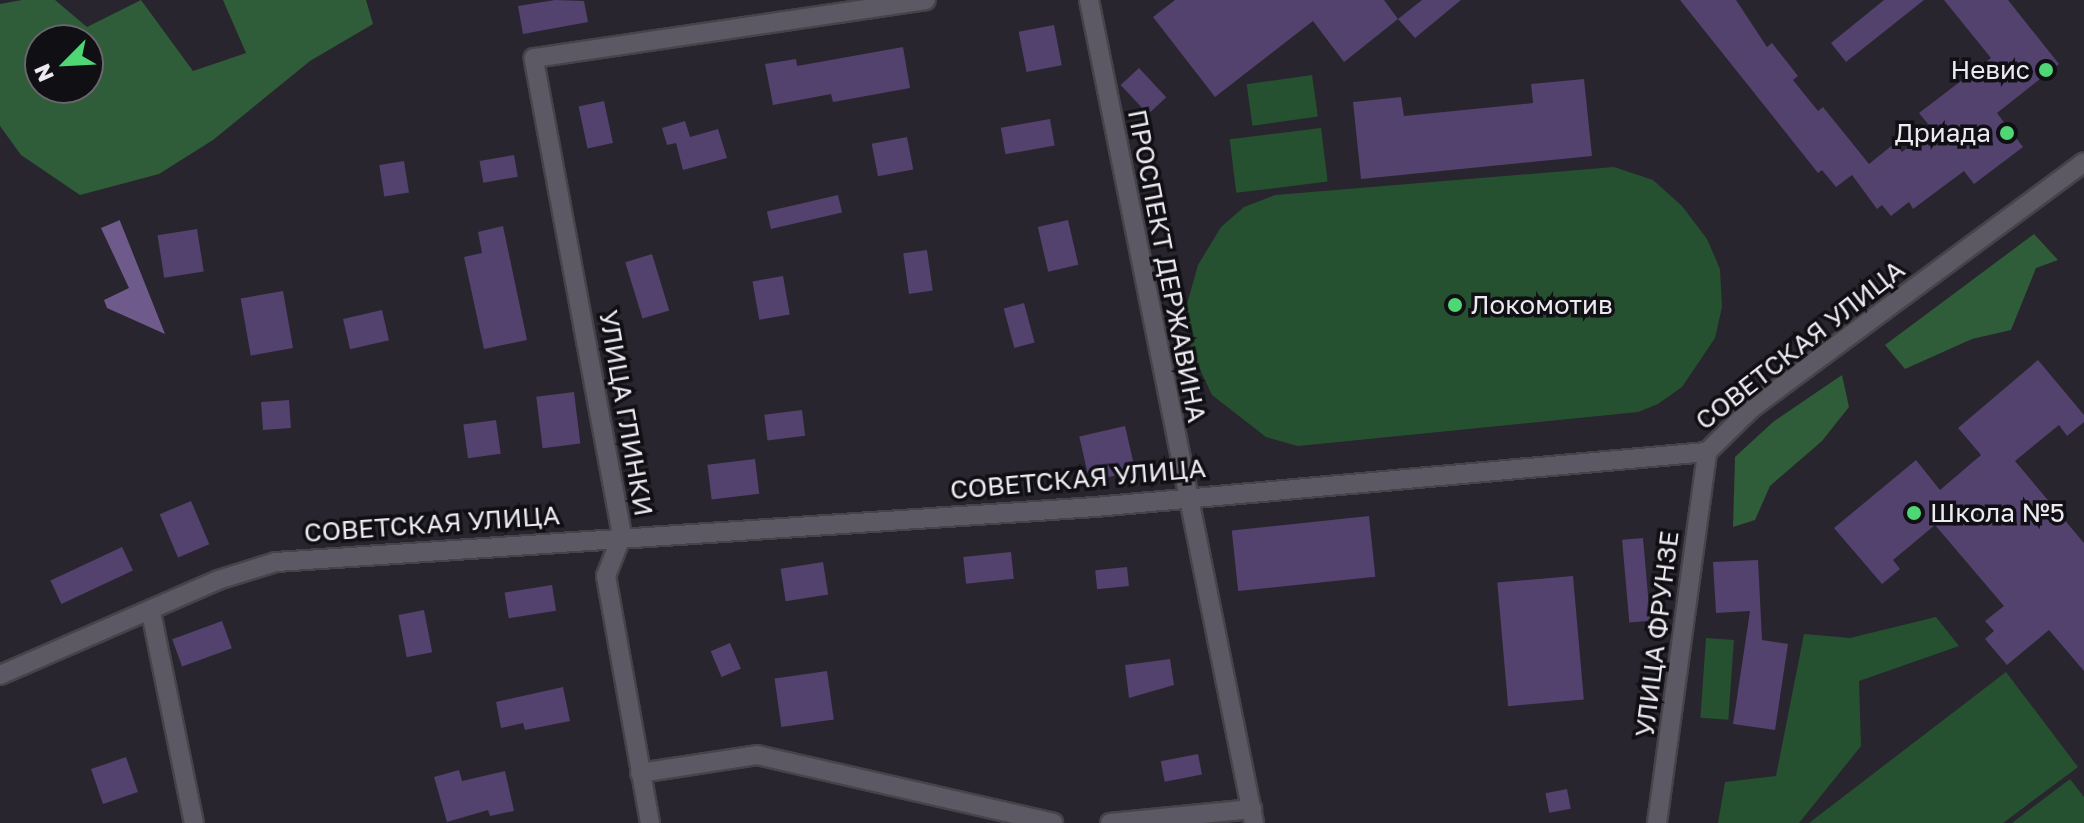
<!DOCTYPE html>
<meta charset="utf-8">
<style>
body{margin:0}
#map{position:relative;width:2084px;height:823px;overflow:hidden;background:#28252e;font-family:"Golos Text",sans-serif}
div>[style]{position:absolute}
.green>*{inset:0;background:#265130;transform-origin:0 0}
.forest>*{inset:0;background:#2f5c39}
.water>*{inset:0;background:#6e5b8b}
.building>*{inset:0;background:#53416e;transform-origin:0 0}
.roads{filter:drop-shadow(2px 0 #46434a) drop-shadow(-2px 0 #46434a) drop-shadow(0 2px #46434a) drop-shadow(0 -2px #46434a)}
.street>*{height:18px;margin:-9px;padding:0 9px;transform-origin:9px;border-radius:9px;background:#5d5964}
.dots>*{width:22px;height:22px;translate:-50% -50%;box-sizing:border-box;border:4px solid #100f13;border-radius:50%}
span{translate:-50% -50%;white-space:nowrap;text-align:center;line-height:1.15;-webkit-text-stroke:7px #100f13;paint-order:stroke}
.poi-label{font-size:26px;color:#ece9f0}
.right{translate:-100% -50%;text-align:right}
.left{translate:0 -50%;text-align:left}
.street-label{font-size:26px;color:#ece9f0}
.north{position:absolute;left:24px;top:24px;width:80px;height:80px;box-sizing:border-box;background:#100f13;border:2px solid #68666b;border-radius:50%;rotate:246deg;font-size:22px;font-weight:700;line-height:32px;text-align:center;color:#ece9f0}
.north::after{content:'';display:block;margin:auto;width:28px;height:36px;background:#4fd675;clip-path:polygon(50% 0,100% 100%,50% 72%,0 100%)}
</style>
<div id="map">
<div class="green">
<div style="left:1312px;top:75px;width:42px;height:66px;rotate:82deg"></div>
<div style="left:1321px;top:128px;width:54px;height:92px;rotate:83deg"></div>
<div style="clip-path:polygon(1614px 167px,1653px 180px,1682px 206px,1707px 239px,1720px 269px,1722px 307px,1715px 338px,1682px 387px,1658px 404px,1638px 412px,1298px 446px,1266px 437px,1212px 395px,1191px 350px,1187px 304px,1198px 265px,1221px 227px,1244px 207px,1275px 195px)"></div>
<div style="clip-path:polygon(1936px 617px,1959px 646px,1859px 681px,1861px 746px,1799px 823px,1718px 823px,1725px 782px,1776px 776px,1804px 634px,1850px 638px)"></div>
<div style="left:1706px;top:638px;width:28px;height:80px;rotate:4deg"></div>
<div style="clip-path:polygon(2006px 672px,2078px 767px,2003px 823px,1809px 823px)"></div>
<div style="clip-path:polygon(2070px 779px,2084px 797px,2084px 823px,2012px 823px)"></div>
</div>
<div class="forest">
<div style="clip-path:polygon(evenodd,22px 0,55px 0,87px 27px,141px 0,193px 71px,246px 53px,223px 0,366px 0,373px 24px,310px 61px,213px 140px,159px 174px,80px 195px,21px 155px,0 126px,0 4px,22px 0,88px 40px,88px 88px,40px 88px,40px 40px,88px 40px)"></div>
<div style="clip-path:polygon(2034px 234px,2058px 260px,2036px 268px,2011px 330px,1972px 339px,1905px 369px,1885px 345px)"></div>
<div style="clip-path:polygon(1842px 375px,1849px 407px,1822px 441px,1770px 486px,1755px 520px,1733px 527px,1735px 457px,1773px 422px)"></div>
</div>
<div class="water">
<div style="clip-path:polygon(120px 220px,120px 221px,165px 334px,107px 308px,104px 300px,129px 288px,101px 228px)"></div>
</div>
<div class="building">
<div style="clip-path:polygon(555px 0,584px 1px,588px 22px,523px 34px,518px 6px)"></div>
<div style="clip-path:polygon(1175px 0,1384px 0,1398px 19px,1344px 62px,1313px 21px,1215px 97px,1153px 17px)"></div>
<div style="clip-path:polygon(1422px 0,1461px 0,1415px 38px,1398px 19px)"></div>
<div style="clip-path:polygon(1680px 0,1736px 0,1767px 47px,1772px 43px,1798px 76px,1793px 80px,1818px 111px,1823px 107px,1869px 164px,1895px 143px,1902px 152px,1932px 129px,1919px 113px,1991px 58px,1944px 0,2008px 0,2059px 64px,1997px 113px,2023px 147px,1974px 184px,1964px 171px,1913px 209px,1909px 202px,1891px 216px,1882px 205px,1877px 209px,1852px 175px,1836px 187px,1822px 170px,1818px 173px)"></div>
<div style="clip-path:polygon(1884px 0,1924px 0,1846px 62px,1831px 43px)"></div>
<div style="left:1054px;top:25px;width:41px;height:36px;rotate:79deg"></div>
<div style="clip-path:polygon(903px 47px,910px 88px,833px 102px,831px 94px,773px 105px,765px 64px,796px 59px,797px 66px)"></div>
<div style="left:1139px;top:68px;width:40px;height:25px;rotate:47deg"></div>
<div style="clip-path:polygon(1584px 79px,1592px 156px,1361px 179px,1353px 102px,1401px 97px,1404px 116px,1533px 103px,1531px 84px)"></div>
<div style="left:604px;top:101px;width:43px;height:26px;rotate:78deg"></div>
<div style="left:1050px;top:119px;width:27px;height:50px;rotate:80deg"></div>
<div style="clip-path:polygon(685px 121px,690px 137px,718px 129px,727px 158px,683px 170px,676px 143px,667px 145px,662px 128px)"></div>
<div style="left:907px;top:137px;width:33px;height:36px;rotate:79deg"></div>
<div style="left:514px;top:155px;width:22px;height:35px;rotate:80deg"></div>
<div style="left:404px;top:161px;width:32px;height:25px;rotate:81deg"></div>
<div style="left:838px;top:195px;width:18px;height:73px;rotate:77deg"></div>
<div style="left:1068px;top:220px;width:46px;height:31px;rotate:77deg"></div>
<div style="clip-path:polygon(503px 226px,527px 340px,484px 349px,464px 257px,482px 253px,478px 232px)"></div>
<div style="left:197px;top:229px;width:43px;height:40px;rotate:81deg"></div>
<div style="left:927px;top:250px;width:41px;height:24px;rotate:82deg"></div>
<div style="left:652px;top:254px;width:59px;height:28px;rotate:73deg"></div>
<div style="left:783px;top:276px;width:39px;height:31px;rotate:80deg"></div>
<div style="left:283px;top:291px;width:58px;height:43px;rotate:80deg"></div>
<div style="left:1024px;top:303px;width:41px;height:21px;rotate:75deg"></div>
<div style="left:382px;top:310px;width:31px;height:40px;rotate:77deg"></div>
<div style="clip-path:polygon(2038px 360px,2084px 415px,2084px 422px,2067px 436px,2059px 425px,2015px 461px,2084px 543px,2084px 671px,2049px 630px,2007px 665px,1985px 639px,1994px 631px,1985px 621px,2004px 606px,1935px 525px,1893px 560px,1900px 569px,1882px 584px,1834px 528px,1916px 460px,1940px 490px,1981px 455px,1958px 428px)"></div>
<div style="left:574px;top:392px;width:52px;height:38px;rotate:83deg"></div>
<div style="left:289px;top:400px;width:28px;height:28px;rotate:86deg"></div>
<div style="left:802px;top:410px;width:26px;height:38px;rotate:83deg"></div>
<div style="left:496px;top:420px;width:34px;height:33px;rotate:82deg"></div>
<div style="left:1125px;top:426px;width:46px;height:47px;rotate:77deg"></div>
<div style="left:755px;top:459px;width:35px;height:48px;rotate:83deg"></div>
<div style="left:191px;top:501px;width:47px;height:34px;rotate:67deg"></div>
<div style="left:1369px;top:516px;width:61px;height:138px;rotate:84deg"></div>
<div style="left:1643px;top:538px;width:83px;height:21px;rotate:85deg"></div>
<div style="left:122px;top:547px;width:26px;height:79px;rotate:65deg"></div>
<div style="left:1011px;top:552px;width:27px;height:48px;rotate:84deg"></div>
<div style="clip-path:polygon(1758px 560px,1762px 640px,1788px 644px,1775px 730px,1733px 724px,1750px 611px,1716px 613px,1713px 562px)"></div>
<div style="left:823px;top:562px;width:33px;height:43px;rotate:81deg"></div>
<div style="left:1127px;top:567px;width:19px;height:32px;rotate:84deg"></div>
<div style="left:1573px;top:576px;width:124px;height:76px;rotate:85deg"></div>
<div style="left:552px;top:585px;width:26px;height:48px;rotate:81deg"></div>
<div style="left:424px;top:610px;width:43px;height:26px;rotate:79deg"></div>
<div style="left:222px;top:621px;width:29px;height:53px;rotate:70deg"></div>
<div style="left:730px;top:643px;width:28px;height:21px;rotate:67deg"></div>
<div style="clip-path:polygon(1170px 659px,1174px 685px,1129px 698px,1125px 665px)"></div>
<div style="left:827px;top:671px;width:49px;height:53px;rotate:82deg"></div>
<div style="clip-path:polygon(563px 687px,570px 721px,525px 730px,523px 723px,501px 728px,496px 702px)"></div>
<div style="left:1198px;top:754px;width:21px;height:38px;rotate:79deg"></div>
<div style="left:126px;top:757px;width:37px;height:37px;rotate:71deg"></div>
<div style="clip-path:polygon(459px 770px,462px 781px,505px 771px,514px 811px,490px 816px,488px 810px,447px 822px,434px 777px)"></div>
<div style="left:1567px;top:789px;width:20px;height:22px;rotate:79deg"></div>
</div>
<div class="roads">
<div class="street">
<div style="left:1089px;top:0;width:839px;rotate:78.66deg"></div>
<div style="left:151px;top:612px;width:215px;rotate:78.5deg"></div>
<div style="left:0;top:675px;width:238px;rotate:-23.5deg"></div>
<div style="left:218px;top:580px;width:61px;rotate:-17.2deg"></div>
<div style="left:276px;top:562px;width:821px;rotate:-3.84deg"></div>
<div style="left:1095px;top:507px;width:614px;rotate:-5.14deg"></div>
<div style="left:1707px;top:452px;width:63px;rotate:-44.4deg"></div>
<div style="left:1752px;top:408px;width:413px;rotate:-36.5deg"></div>
<div style="left:640px;top:773px;width:118px;rotate:-8.7deg"></div>
<div style="left:757px;top:755px;width:304px;rotate:12.9deg"></div>
<div style="left:650px;top:823px;width:251px;rotate:-100.1deg"></div>
<div style="left:606px;top:576px;width:44px;rotate:-68.7deg"></div>
<div style="left:622px;top:535px;width:485px;rotate:-100.5deg"></div>
<div style="left:534px;top:58px;width:396px;rotate:-8.4deg"></div>
<div style="left:1110px;top:823px;width:143px;rotate:-5.6deg"></div>
<div style="left:1657px;top:823px;width:374px;rotate:-82.3deg"></div>
</div>
</div>
<div class="dots">
<div style="left:2046px;top:70px;background:#4fd675"></div>
<div style="left:2007px;top:133px;background:#4fd675"></div>
<div style="left:1455px;top:305px;background:#4fd675"></div>
<div style="left:1914px;top:513px;background:#4fd675"></div>
</div>
<div class="poi-label">
<span class="right" style="left:2030px;top:70px">Невис</span>
<span class="right" style="left:1991px;top:133px">Дриада</span>
<span class="left" style="left:1471px;top:305px">Локомотив</span>
<span class="left" style="left:1930px;top:513px">Школа №5</span>
</div>
<div class="street-label">
<span style="left:1167px;top:266px;rotate:79deg">ПРОСПЕКТ ДЕРЖАВИНА</span>
<span style="left:1800px;top:345px;rotate:-38deg">СОВЕТСКАЯ УЛИЦА</span>
<span style="left:626px;top:413px;rotate:80deg">УЛИЦА ГЛИНКИ</span>
<span style="left:1078px;top:479px;rotate:-5deg">СОВЕТСКАЯ УЛИЦА</span>
<span style="left:432px;top:524px;rotate:-4deg">СОВЕТСКАЯ УЛИЦА</span>
<span style="left:1657px;top:634px;rotate:-83deg">УЛИЦА ФРУНЗЕ</span>
</div>
<div class="north">N</div>
</div>
